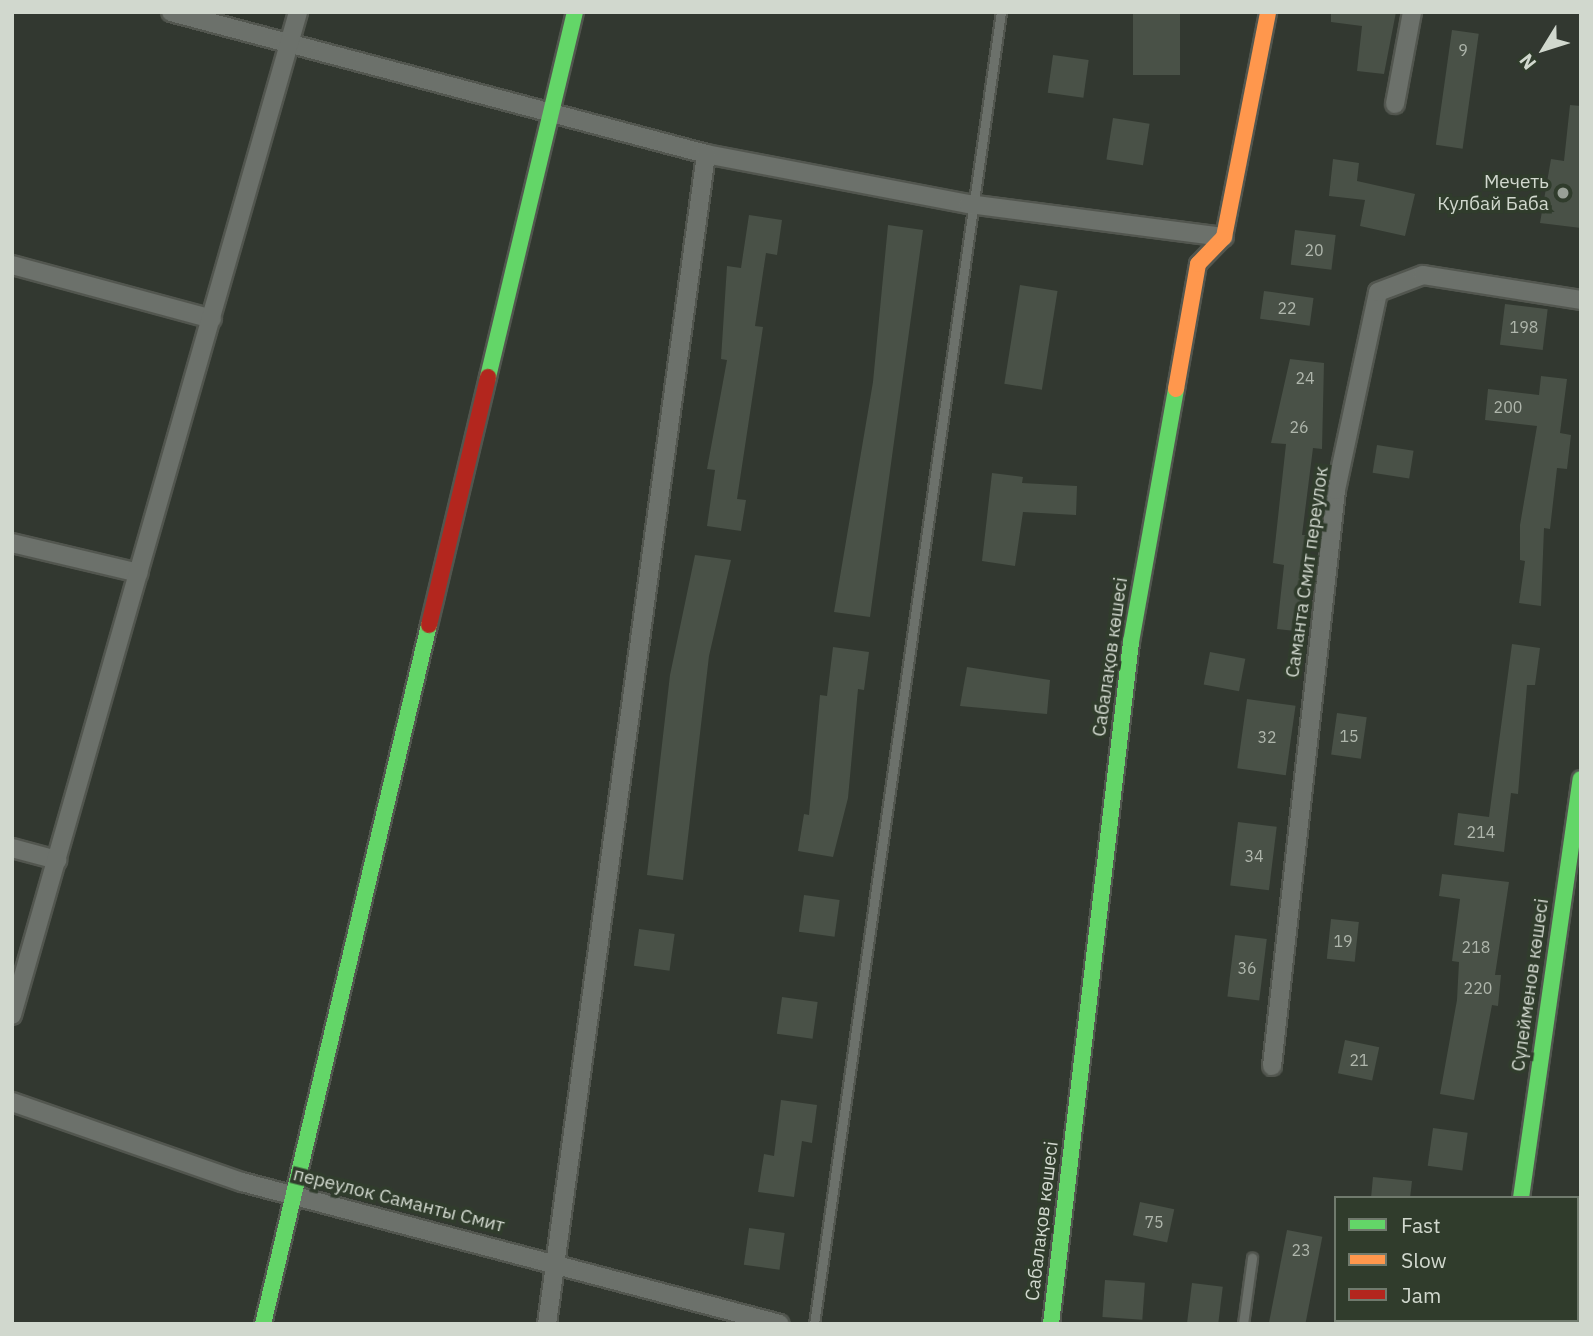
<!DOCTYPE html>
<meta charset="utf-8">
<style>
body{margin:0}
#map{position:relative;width:1593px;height:1336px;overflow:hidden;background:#323830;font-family:"IBM Plex Sans",sans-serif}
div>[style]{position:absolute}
.building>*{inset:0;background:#495147;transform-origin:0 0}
.roads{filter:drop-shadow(2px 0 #52564f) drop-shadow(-2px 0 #52564f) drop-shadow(0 2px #52564f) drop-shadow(0 -2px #52564f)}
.lane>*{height:9px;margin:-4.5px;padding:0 4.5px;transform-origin:4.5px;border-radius:4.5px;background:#6c716b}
.street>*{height:18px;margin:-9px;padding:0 9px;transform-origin:9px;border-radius:9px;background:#6c716b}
.fast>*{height:16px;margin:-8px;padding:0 8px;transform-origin:8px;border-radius:8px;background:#63d668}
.slow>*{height:16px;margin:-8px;padding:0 8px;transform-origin:8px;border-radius:8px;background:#ff974d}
.jam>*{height:16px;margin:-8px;padding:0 8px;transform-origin:8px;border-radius:8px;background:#b3261e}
.dots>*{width:19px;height:19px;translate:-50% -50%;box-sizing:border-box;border:4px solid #303c2c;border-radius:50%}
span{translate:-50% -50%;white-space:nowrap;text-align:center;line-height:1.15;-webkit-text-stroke:7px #303c2c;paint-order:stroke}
.number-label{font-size:16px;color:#afb6ac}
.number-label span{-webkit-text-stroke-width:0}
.poi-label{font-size:19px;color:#d1d8ce}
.right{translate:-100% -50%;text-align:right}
.street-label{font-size:19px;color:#d1d8ce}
.frame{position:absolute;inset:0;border:14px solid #d1d8ce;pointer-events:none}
.legend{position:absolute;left:1334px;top:1196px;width:245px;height:126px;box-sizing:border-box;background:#303c2c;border:2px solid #707a6d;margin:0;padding:9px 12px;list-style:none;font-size:21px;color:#d1d8ce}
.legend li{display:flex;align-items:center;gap:14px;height:35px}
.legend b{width:35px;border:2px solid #707a6d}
.north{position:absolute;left:1509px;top:14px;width:70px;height:70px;-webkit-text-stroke:5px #303c2c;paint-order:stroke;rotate:232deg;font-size:19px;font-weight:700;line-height:28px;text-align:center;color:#d1d8ce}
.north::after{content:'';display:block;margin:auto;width:24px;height:32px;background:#d1d8ce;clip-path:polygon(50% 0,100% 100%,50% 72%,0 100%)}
</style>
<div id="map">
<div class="building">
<div style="left:1133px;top:12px;width:47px;height:63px"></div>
<div style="clip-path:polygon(1331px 12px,1396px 12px,1384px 74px,1357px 71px,1362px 26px,1331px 22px)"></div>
<div style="left:1452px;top:30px;width:27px;height:116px;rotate:8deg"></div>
<div style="left:1053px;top:55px;width:36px;height:38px;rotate:8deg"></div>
<div style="clip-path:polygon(1570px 105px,1581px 106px,1581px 228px,1540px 223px,1551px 159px,1564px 161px)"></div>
<div style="left:1113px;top:118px;width:37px;height:42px;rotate:9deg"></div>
<div style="clip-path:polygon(1333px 159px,1359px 163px,1357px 181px,1415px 194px,1405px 236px,1360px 226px,1365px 200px,1329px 196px)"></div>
<div style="clip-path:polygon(749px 215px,782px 220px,777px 255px,766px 253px,755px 326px,763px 327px,737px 499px,746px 500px,741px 531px,707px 526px,715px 470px,707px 469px,727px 360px,721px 359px,727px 266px,741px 268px)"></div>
<div style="clip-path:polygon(888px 225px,923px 230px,870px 617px,834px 612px,873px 382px)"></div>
<div style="left:1295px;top:230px;width:41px;height:35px;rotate:7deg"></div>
<div style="left:1020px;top:285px;width:38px;height:100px;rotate:9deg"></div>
<div style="left:1264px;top:291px;width:50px;height:28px;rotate:8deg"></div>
<div style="left:1505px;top:304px;width:43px;height:41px;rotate:7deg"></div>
<div style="clip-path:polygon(1290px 359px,1324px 363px,1322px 449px,1313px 448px,1302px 535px,1309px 535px,1304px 632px,1277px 629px,1284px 565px,1273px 563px,1286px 444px,1271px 443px)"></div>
<div style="clip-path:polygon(1541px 376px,1567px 379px,1560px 433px,1571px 435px,1567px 469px,1557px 468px,1550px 529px,1544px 528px,1541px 606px,1519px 603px,1525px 561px,1520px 560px,1520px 525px,1537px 426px,1485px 420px,1488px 389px,1539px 395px)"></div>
<div style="left:1377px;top:445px;width:37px;height:28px;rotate:9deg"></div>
<div style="clip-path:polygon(992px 473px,1023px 477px,1022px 483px,1077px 486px,1076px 515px,1023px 512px,1015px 566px,982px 561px)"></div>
<div style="clip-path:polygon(695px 555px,731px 560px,709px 656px,683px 880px,647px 875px,670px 675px)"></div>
<div style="clip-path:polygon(1512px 644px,1540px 648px,1535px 685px,1527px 685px,1518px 794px,1511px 793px,1504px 852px,1454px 845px,1458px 813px,1489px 817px)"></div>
<div style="clip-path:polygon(833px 647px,869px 652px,864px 690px,858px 689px,848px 798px,833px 857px,798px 851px,804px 814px,809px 815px,820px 695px,827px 696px)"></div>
<div style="left:1210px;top:652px;width:36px;height:33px;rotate:11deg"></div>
<div style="clip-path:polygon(967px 667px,1050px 680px,1047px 714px,960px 706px)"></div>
<div style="left:1247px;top:699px;width:49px;height:70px;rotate:8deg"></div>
<div style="left:1337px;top:713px;width:30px;height:42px;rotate:8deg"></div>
<div style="left:1238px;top:822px;width:39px;height:64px;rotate:7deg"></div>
<div style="clip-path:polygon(1442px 874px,1509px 882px,1495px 975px,1501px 975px,1498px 1006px,1492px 1005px,1474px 1100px,1440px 1094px,1457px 1000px,1459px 962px,1452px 961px,1460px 899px,1439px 896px)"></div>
<div style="left:804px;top:895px;width:36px;height:37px;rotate:8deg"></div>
<div style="left:1331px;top:919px;width:28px;height:40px;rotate:6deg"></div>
<div style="left:639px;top:929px;width:36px;height:37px;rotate:8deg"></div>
<div style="left:1235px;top:935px;width:32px;height:62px;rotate:7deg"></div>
<div style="left:782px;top:997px;width:36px;height:37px;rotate:8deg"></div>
<div style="left:1345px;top:1040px;width:35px;height:34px;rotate:12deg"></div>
<div style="clip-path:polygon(781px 1100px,817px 1105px,812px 1143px,802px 1141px,794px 1197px,758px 1192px,764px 1154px,774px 1156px)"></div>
<div style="left:1433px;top:1128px;width:35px;height:38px;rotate:8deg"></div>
<div style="clip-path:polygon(1373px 1177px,1412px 1181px,1410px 1198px,1371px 1198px)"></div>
<div style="left:1140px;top:1202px;width:35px;height:34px;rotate:12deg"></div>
<div style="left:749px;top:1228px;width:36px;height:37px;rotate:8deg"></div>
<div style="left:1287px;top:1230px;width:36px;height:95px;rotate:11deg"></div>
<div style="left:1105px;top:1280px;width:40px;height:37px;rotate:4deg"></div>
<div style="left:1192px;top:1283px;width:31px;height:41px;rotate:7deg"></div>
</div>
<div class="roads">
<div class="lane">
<div style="left:814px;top:1324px;width:1325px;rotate:-81.89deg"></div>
<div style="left:1243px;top:1324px;width:67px;rotate:-82.2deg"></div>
</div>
<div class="street">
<div style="left:171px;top:12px;width:554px;rotate:14.86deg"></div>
<div style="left:706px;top:154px;width:268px;rotate:10.8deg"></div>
<div style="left:969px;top:204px;width:257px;rotate:7.4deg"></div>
<div style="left:1395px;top:104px;width:94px;rotate:-79.5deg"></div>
<div style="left:12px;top:265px;width:207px;rotate:15.1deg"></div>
<div style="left:12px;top:543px;width:130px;rotate:13.3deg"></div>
<div style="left:12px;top:848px;width:47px;rotate:14.9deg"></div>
<div style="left:12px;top:1015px;width:1043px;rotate:-74.08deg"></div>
<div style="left:1272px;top:1066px;width:580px;rotate:-83.66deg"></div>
<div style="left:1336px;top:490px;width:202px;rotate:-78deg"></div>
<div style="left:1378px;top:292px;width:48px;rotate:-20.7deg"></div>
<div style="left:1423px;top:275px;width:160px;rotate:9deg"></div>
<div style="left:12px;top:1102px;width:244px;rotate:19.2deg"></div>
<div style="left:242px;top:1182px;width:556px;rotate:14.79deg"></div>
<div style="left:547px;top:1324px;width:1181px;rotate:-82.26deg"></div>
</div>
<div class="fast">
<div style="left:488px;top:377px;width:375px;rotate:-76.6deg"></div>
<div style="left:1521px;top:1198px;width:423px;rotate:-81.9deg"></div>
<div style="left:263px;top:1324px;width:718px;rotate:-76.64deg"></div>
<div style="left:1051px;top:1324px;width:687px;rotate:-83.31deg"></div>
<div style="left:1131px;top:642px;width:257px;rotate:-79.9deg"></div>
<div style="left:1503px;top:1324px;width:4px;rotate:-76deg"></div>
</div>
<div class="slow">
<div style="left:1176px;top:389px;width:127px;rotate:-80deg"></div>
<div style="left:1198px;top:264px;width:37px;rotate:-46deg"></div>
<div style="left:1224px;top:237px;width:229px;rotate:-78.9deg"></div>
</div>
<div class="jam">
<div style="left:429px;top:625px;width:255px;rotate:-76.6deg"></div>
</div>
</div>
<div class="dots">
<div style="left:1563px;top:193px;background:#99a097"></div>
</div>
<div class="number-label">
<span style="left:1463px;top:50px">9</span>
<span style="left:1314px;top:250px">20</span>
<span style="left:1287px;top:308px">22</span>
<span style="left:1524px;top:327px">198</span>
<span style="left:1305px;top:378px">24</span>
<span style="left:1508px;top:407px">200</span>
<span style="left:1299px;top:427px">26</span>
<span style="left:1349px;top:736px">15</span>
<span style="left:1267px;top:737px">32</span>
<span style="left:1481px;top:832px">214</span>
<span style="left:1254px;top:856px">34</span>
<span style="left:1343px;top:941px">19</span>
<span style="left:1476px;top:947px">218</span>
<span style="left:1247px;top:968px">36</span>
<span style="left:1478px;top:988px">220</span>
<span style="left:1359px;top:1060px">21</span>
<span style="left:1154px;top:1222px">75</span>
<span style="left:1301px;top:1250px">23</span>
</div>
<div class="poi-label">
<span class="right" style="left:1549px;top:193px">Мечеть<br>Кулбай Баба</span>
</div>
<div class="street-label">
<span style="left:1307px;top:572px;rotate:-82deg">Саманта Смит переулок</span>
<span style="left:1110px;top:657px;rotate:-82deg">Сабалақов көшесі</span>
<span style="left:1530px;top:985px;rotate:-82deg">Сүлейменов көшесі</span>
<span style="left:399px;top:1200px;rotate:14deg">переулок Саманты Смит</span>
<span style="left:1042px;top:1221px;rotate:-83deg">Сабалақов көшесі</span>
</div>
<div class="frame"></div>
<ul class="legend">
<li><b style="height:9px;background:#63d668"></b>Fast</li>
<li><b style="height:9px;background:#ff974d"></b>Slow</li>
<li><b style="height:9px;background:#b3261e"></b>Jam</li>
</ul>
<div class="north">N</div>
</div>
